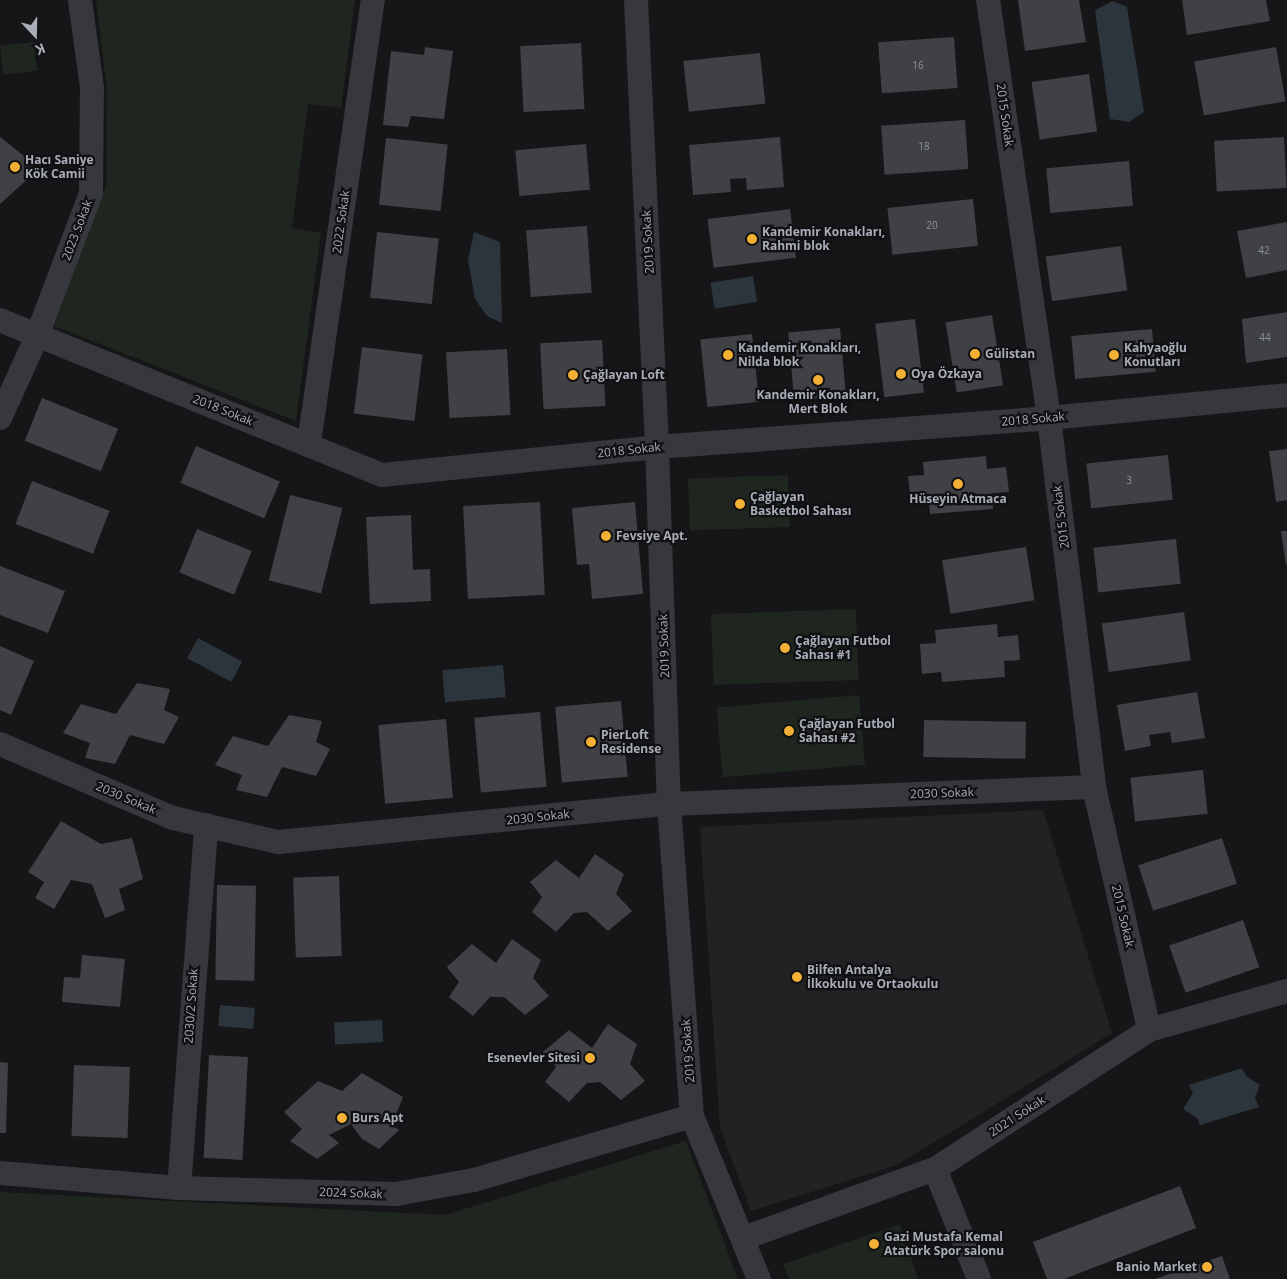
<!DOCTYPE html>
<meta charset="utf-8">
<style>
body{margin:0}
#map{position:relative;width:1287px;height:1279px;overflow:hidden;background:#161618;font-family:"Open Sans",sans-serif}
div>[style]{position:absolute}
.built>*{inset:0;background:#222225}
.green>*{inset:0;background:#1e261f;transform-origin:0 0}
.water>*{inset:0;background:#2c353c;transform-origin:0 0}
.building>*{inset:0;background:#404145;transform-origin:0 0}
.street>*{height:24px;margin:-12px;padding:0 12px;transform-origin:12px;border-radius:12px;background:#37383d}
.dots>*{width:14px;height:14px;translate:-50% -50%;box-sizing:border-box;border:2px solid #111113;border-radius:50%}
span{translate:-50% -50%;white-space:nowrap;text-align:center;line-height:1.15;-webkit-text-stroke:4.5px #111113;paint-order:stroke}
.number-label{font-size:10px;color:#8e929b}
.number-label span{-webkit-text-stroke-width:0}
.street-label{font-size:12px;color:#a8adb8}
.poi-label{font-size:12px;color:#a8adb8;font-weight:700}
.left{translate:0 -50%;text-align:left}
.right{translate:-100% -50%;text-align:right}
.north{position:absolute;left:10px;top:10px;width:50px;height:50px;-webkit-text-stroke:4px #111113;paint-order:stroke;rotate:159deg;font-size:14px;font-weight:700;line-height:20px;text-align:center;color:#a8adb8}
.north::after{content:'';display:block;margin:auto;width:18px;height:22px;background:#a8adb8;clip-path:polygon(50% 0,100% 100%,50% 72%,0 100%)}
</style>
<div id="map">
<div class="built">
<div style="clip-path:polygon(1043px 810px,1112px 1033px,897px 1165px,751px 1211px,720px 1128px,700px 827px)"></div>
</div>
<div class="green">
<div style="clip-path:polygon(96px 0,355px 0,341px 108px,308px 104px,292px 228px,321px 233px,296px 421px,54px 326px,106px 186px,107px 91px)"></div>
<div style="left:34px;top:42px;width:29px;height:34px;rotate:84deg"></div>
<div style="left:788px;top:475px;width:52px;height:100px;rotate:88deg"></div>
<div style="left:856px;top:609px;width:71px;height:145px;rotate:88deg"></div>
<div style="left:859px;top:695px;width:70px;height:143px;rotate:85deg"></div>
<div style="clip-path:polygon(686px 1141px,738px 1279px,0 1279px,0 1192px,445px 1215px)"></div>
<div style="clip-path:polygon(900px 1224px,918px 1279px,789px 1279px,783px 1264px)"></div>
</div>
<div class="water">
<div style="clip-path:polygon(1113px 1px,1127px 7px,1144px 112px,1129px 122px,1110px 119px,1095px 10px)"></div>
<div style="clip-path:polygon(474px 232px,500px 242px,502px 323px,487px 316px,475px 299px,468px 260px)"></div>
<div style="left:753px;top:276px;width:26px;height:43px;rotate:81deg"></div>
<div style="left:198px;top:638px;width:50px;height:23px;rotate:28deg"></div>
<div style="left:503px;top:665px;width:32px;height:61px;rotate:85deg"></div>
<div style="left:220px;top:1005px;width:35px;height:21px;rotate:5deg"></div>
<div style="left:382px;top:1020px;width:22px;height:48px;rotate:87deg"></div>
<div style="clip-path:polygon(1242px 1068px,1246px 1076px,1260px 1085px,1255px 1098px,1259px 1107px,1200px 1125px,1197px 1118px,1183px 1109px,1193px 1093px,1189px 1085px)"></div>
</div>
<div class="building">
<div style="clip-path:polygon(1018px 0,1079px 0,1086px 42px,1025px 51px)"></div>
<div style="clip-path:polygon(1182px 0,1266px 0,1270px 21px,1187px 35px)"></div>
<div style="left:954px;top:37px;width:51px;height:76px;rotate:86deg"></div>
<div style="left:581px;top:43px;width:66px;height:61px;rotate:87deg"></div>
<div style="clip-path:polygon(425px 47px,453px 51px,444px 119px,411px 116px,408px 127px,383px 125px,391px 51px,424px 55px)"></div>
<div style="left:1276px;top:47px;width:55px;height:83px;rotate:80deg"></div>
<div style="left:760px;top:53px;width:51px;height:77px;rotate:84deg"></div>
<div style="left:1089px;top:74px;width:58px;height:58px;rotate:82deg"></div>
<div style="left:965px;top:120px;width:49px;height:84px;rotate:86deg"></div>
<div style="clip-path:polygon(0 137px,28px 159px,31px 176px,0 204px)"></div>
<div style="clip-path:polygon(780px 137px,784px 187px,747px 190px,746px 178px,730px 179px,731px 192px,693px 195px,689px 145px)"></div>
<div style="left:1284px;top:137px;width:51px;height:70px;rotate:87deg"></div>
<div style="left:386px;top:138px;width:62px;height:67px;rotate:6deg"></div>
<div style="left:586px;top:144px;width:46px;height:71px;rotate:85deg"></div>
<div style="left:1129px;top:161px;width:45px;height:83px;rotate:85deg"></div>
<div style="left:973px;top:199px;width:47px;height:86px;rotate:84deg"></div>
<div style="left:790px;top:209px;width:49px;height:83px;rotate:83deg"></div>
<div style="clip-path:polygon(1287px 222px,1287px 270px,1246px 278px,1237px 231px)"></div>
<div style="left:587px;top:226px;width:67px;height:61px;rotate:86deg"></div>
<div style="left:377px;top:232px;width:62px;height:66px;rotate:6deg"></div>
<div style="left:1121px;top:246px;width:45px;height:76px;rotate:82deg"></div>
<div style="clip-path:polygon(1287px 312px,1287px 357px,1246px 363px,1242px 319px)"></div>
<div style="left:992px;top:315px;width:71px;height:47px;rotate:81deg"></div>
<div style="left:915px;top:319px;width:74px;height:40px;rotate:83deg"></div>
<div style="left:840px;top:328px;width:68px;height:52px;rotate:85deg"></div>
<div style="left:1152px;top:329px;width:43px;height:81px;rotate:85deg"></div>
<div style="left:752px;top:334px;width:68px;height:52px;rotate:84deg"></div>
<div style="left:602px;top:340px;width:66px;height:62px;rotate:87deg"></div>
<div style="left:362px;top:347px;width:61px;height:67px;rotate:7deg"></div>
<div style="left:507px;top:349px;width:66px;height:61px;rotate:87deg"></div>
<div style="left:42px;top:398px;width:82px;height:46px;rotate:22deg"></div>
<div style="left:196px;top:446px;width:91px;height:40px;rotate:23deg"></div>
<div style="clip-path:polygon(1287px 449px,1287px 500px,1276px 502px,1269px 451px)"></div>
<div style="left:1168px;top:455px;width:45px;height:82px;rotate:84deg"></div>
<div style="clip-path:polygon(986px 456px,987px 469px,1006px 467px,1009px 492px,992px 493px,993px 509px,930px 514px,929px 504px,911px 505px,908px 476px,924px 475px,923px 462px)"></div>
<div style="left:32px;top:481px;width:83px;height:46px;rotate:21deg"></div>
<div style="left:290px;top:495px;width:54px;height:88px;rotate:14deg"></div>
<div style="left:540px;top:502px;width:93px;height:77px;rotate:87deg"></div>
<div style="clip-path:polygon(635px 502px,643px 594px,592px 599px,589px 564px,577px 565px,572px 508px)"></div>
<div style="clip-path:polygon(411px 515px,413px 570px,430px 569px,431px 601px,370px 604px,366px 517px)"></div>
<div style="left:197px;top:529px;width:59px;height:47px;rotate:22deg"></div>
<div style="clip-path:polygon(1281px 531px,1287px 531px,1287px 565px,1286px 565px)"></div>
<div style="left:1176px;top:539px;width:45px;height:83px;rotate:84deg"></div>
<div style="left:1026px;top:547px;width:54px;height:85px;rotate:81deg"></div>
<div style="clip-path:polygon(0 566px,65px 591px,48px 633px,0 615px)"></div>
<div style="left:1184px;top:612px;width:49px;height:83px;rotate:82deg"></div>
<div style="clip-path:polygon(997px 624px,998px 637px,1018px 635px,1020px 660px,1004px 661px,1005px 677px,942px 682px,941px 672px,922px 674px,920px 644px,936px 643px,935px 630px)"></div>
<div style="clip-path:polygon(0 646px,34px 661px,11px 715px,0 710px)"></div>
<div style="clip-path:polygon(137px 683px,170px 689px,164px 710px,179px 717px,164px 744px,130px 735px,115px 764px,85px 758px,90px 743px,63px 733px,81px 704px,116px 714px)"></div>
<div style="clip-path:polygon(1197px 692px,1205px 738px,1172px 743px,1170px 732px,1149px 735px,1151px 746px,1125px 751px,1117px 705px)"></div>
<div style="left:621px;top:701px;width:76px;height:66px;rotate:85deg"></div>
<div style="left:540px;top:712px;width:75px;height:66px;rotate:85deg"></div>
<div style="clip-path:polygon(289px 715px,322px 721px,316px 742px,330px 749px,316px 776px,282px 767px,267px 797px,236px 790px,242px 775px,215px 765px,233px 736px,268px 746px)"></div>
<div style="left:446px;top:719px;width:79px;height:68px;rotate:85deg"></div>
<div style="left:924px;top:720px;width:102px;height:37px;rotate:1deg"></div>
<div style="left:1203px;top:770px;width:44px;height:73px;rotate:84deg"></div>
<div style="clip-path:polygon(61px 821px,101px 844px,132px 838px,143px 879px,119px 889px,125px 910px,105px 918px,92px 884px,71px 880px,54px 909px,35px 898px,44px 882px,28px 872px)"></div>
<div style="left:1222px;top:838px;width:48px;height:88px;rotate:72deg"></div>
<div style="clip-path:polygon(595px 854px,624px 874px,616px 894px,632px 911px,608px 931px,587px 912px,574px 913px,556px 932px,532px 912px,542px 897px,530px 882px,556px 860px,579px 878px)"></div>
<div style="left:339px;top:876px;width:80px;height:46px;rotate:88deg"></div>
<div style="left:217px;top:885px;width:39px;height:95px;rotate:1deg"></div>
<div style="left:1243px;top:920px;width:50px;height:78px;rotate:71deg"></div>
<div style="clip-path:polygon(512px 939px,541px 960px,533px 978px,549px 996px,525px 1015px,504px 997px,490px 997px,473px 1016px,449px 997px,459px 982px,447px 967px,472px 944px,496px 963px)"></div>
<div style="clip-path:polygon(82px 955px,125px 959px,120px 1007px,62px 1002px,64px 977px,80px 978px)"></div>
<div style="clip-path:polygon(608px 1024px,637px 1044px,630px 1064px,645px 1081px,621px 1100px,600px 1082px,587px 1083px,569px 1102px,545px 1082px,556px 1067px,543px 1052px,569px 1030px,592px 1048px)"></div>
<div style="left:209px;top:1055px;width:39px;height:103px;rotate:3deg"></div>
<div style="clip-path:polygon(0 1062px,8px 1063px,6px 1133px,0 1133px)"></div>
<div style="left:74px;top:1065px;width:56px;height:71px;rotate:2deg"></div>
<div style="clip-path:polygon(362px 1073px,403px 1097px,392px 1125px,399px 1130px,379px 1149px,362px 1139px,351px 1124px,329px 1135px,339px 1143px,317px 1159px,290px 1141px,302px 1129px,284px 1112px,318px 1081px,342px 1091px)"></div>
<div style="clip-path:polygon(1180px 1186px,1196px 1228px,1064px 1279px,1047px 1279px,1033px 1242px)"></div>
<div style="clip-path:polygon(1222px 1256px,1230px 1279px,1155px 1279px)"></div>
</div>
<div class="street">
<div style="left:636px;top:0;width:447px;rotate:87.3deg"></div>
<div style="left:657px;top:447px;width:357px;rotate:88.1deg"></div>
<div style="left:669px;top:804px;width:313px;rotate:85.8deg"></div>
<div style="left:692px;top:1116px;width:176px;rotate:67.7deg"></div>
<div style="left:988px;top:0;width:422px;rotate:81.7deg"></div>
<div style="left:1049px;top:418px;width:372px;rotate:83deg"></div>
<div style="left:1094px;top:787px;width:249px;rotate:77.2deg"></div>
<div style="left:0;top:320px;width:412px;rotate:22.1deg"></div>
<div style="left:382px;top:475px;width:276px;rotate:-5.8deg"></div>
<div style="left:657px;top:447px;width:393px;rotate:-4.2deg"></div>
<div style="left:1049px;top:418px;width:239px;rotate:-5.5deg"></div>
<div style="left:0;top:418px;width:90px;rotate:-65.7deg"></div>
<div style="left:37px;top:336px;width:153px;rotate:-69.3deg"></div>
<div style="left:91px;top:193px;width:105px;rotate:-89.5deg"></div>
<div style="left:92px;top:88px;width:89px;rotate:-97.8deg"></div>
<div style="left:309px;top:443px;width:448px;rotate:-81.8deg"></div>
<div style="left:0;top:744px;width:188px;rotate:23.2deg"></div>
<div style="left:173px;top:818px;width:108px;rotate:12.9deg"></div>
<div style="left:278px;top:842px;width:393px;rotate:-5.6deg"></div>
<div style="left:669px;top:804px;width:425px;rotate:-2.3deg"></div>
<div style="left:935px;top:1169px;width:118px;rotate:68.2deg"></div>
<div style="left:0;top:1173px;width:180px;rotate:4.8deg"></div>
<div style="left:179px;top:1188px;width:217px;rotate:1.6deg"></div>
<div style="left:396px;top:1194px;width:79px;rotate:-10.2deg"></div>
<div style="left:474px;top:1180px;width:227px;rotate:-16.4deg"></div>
<div style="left:179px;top:1188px;width:364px;rotate:-85.7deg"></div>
<div style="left:744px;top:1238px;width:203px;rotate:-19.9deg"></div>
<div style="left:935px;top:1169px;width:255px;rotate:-33deg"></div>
<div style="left:1149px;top:1030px;width:143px;rotate:-15.8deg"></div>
</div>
<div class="dots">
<div style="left:15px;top:167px;background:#f2b134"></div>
<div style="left:752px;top:239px;background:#f2b134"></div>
<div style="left:975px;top:354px;background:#f2b134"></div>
<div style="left:728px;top:355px;background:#f2b134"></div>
<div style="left:1114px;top:355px;background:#f2b134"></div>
<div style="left:901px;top:374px;background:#f2b134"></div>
<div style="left:573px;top:375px;background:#f2b134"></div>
<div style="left:818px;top:380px;background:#f2b134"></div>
<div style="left:958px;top:484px;background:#f2b134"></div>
<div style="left:740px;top:504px;background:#f2b134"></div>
<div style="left:606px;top:536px;background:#f2b134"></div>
<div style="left:785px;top:648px;background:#f2b134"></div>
<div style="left:789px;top:731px;background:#f2b134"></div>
<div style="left:591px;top:742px;background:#f2b134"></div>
<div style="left:797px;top:977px;background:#f2b134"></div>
<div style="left:590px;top:1058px;background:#f2b134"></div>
<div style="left:342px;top:1118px;background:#f2b134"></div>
<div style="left:874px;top:1244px;background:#f2b134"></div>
<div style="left:1207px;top:1267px;background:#f2b134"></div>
</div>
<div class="number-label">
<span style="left:918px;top:66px">16</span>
<span style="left:924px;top:147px">18</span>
<span style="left:932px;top:226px">20</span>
<span style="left:1264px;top:251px">42</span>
<span style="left:1265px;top:338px">44</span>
<span style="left:1129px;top:481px">3</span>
</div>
<div class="street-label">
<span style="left:1005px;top:115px;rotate:82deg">2015 Sokak</span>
<span style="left:341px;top:222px;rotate:-82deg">2022 Sokak</span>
<span style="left:77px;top:230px;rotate:-69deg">2023 Sokak</span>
<span style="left:648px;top:242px;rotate:-93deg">2019 Sokak</span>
<span style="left:223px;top:410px;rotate:22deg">2018 Sokak</span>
<span style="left:1033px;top:419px;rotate:-5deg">2018 Sokak</span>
<span style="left:629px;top:450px;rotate:-6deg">2018 Sokak</span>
<span style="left:1061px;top:517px;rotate:-97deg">2015 Sokak</span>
<span style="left:664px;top:646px;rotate:-92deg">2019 Sokak</span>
<span style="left:942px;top:793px;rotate:-2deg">2030 Sokak</span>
<span style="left:126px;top:798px;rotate:23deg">2030 Sokak</span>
<span style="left:538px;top:817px;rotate:-6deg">2030 Sokak</span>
<span style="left:1123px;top:916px;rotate:77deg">2015 Sokak</span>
<span style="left:191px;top:1006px;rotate:-86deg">2030/2 Sokak</span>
<span style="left:688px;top:1051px;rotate:-94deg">2019 Sokak</span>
<span style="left:1017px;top:1116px;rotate:-33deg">2021 Sokak</span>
<span style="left:351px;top:1193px;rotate:2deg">2024 Sokak</span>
</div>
<div class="poi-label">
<span class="left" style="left:25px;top:167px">Hacı Saniye<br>Kök Camii</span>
<span class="left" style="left:762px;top:239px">Kandemir Konakları,<br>Rahmi blok</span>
<span class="left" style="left:738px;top:355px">Kandemir Konakları,<br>Nilda blok</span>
<span class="left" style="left:1124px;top:355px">Kahyaoğlu<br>Konutları</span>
<span class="left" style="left:985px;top:354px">Gülistan</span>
<span class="left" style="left:911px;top:374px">Oya Özkaya</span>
<span class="left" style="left:583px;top:375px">Çağlayan Loft</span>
<span style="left:818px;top:402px">Kandemir Konakları,<br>Mert Blok</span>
<span class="left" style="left:750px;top:504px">Çağlayan<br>Basketbol Sahası</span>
<span style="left:958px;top:499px">Hüseyin Atmaca</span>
<span class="left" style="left:616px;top:536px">Fevsiye Apt.</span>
<span class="left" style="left:795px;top:648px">Çağlayan Futbol<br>Sahası #1</span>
<span class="left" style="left:799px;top:731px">Çağlayan Futbol<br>Sahası #2</span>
<span class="left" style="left:601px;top:742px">PierLoft<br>Residense</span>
<span class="left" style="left:807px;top:977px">Bilfen Antalya<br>İlkokulu ve Ortaokulu</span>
<span class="right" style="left:580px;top:1058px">Esenevler Sitesi</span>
<span class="left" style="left:352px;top:1118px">Burs Apt</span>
<span class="left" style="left:884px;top:1244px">Gazi Mustafa Kemal<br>Atatürk Spor salonu</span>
<span class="right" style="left:1197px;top:1267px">Banio Market</span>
</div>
<div class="north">K</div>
</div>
